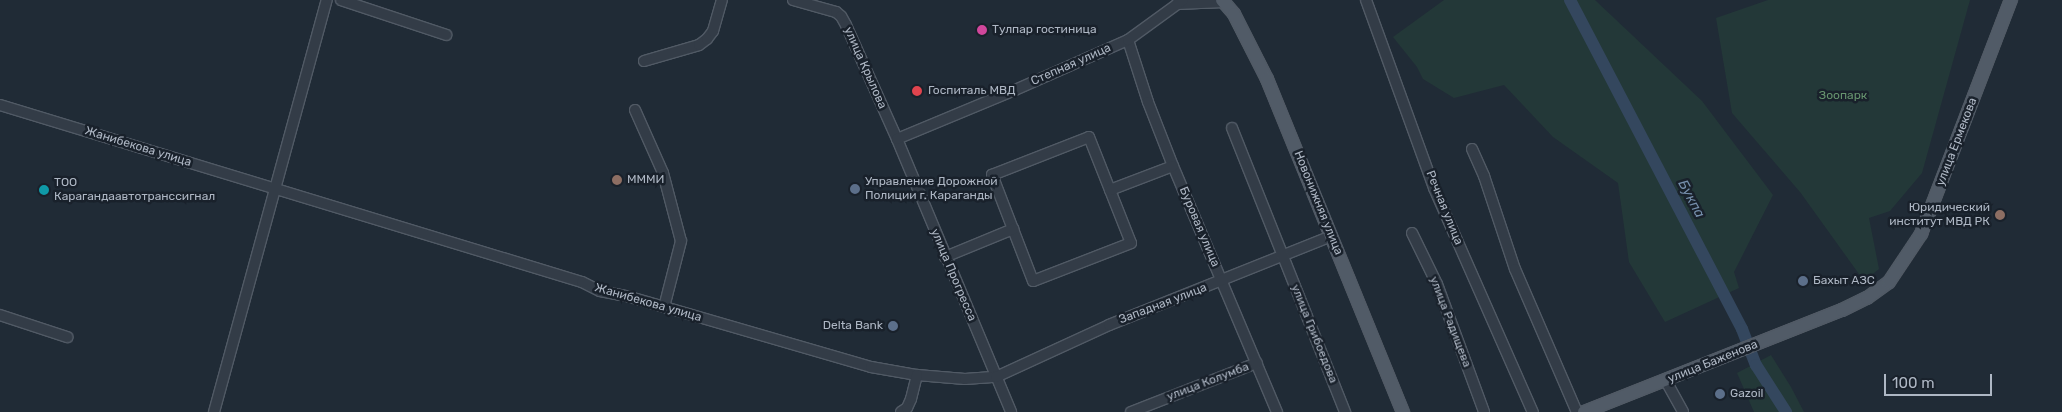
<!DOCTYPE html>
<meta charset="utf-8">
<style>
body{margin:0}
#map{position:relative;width:2062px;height:412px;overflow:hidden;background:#202b36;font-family:Rubik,sans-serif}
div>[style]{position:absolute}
.green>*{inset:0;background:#233838}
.river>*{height:12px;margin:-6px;padding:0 6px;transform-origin:6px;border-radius:6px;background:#34475e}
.roads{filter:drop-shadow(1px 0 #515a65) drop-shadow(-1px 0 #515a65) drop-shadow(0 1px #515a65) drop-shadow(0 -1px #515a65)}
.minor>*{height:10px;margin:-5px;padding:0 5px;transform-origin:5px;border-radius:5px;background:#333c47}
.major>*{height:12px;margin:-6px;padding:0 6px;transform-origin:6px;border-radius:6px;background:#515b67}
.dots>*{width:14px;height:14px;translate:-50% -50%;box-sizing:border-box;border:2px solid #19212b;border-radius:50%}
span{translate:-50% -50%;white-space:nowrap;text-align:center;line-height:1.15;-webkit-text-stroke:5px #19212b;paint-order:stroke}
.poi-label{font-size:12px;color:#aeb7c4}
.left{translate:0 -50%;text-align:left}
.right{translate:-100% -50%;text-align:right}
.street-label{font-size:12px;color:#aeb7c4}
.park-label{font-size:12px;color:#66936e}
.water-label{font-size:14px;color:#768fac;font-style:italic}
.scale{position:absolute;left:1884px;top:374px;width:108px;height:22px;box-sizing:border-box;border:2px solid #aeb7c4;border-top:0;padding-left:6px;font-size:15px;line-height:18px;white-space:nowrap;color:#aeb7c4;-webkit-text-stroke:4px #19212b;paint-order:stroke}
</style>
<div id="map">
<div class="green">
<div style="clip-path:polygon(1444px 0,1595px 0,1702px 101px,1773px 195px,1734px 272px,1739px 288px,1665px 322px,1629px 262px,1618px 183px,1553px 137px,1504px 85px,1454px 98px,1423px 79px,1417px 67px,1393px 37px)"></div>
<div style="clip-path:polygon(1768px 0,1970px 0,1922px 173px,1890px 211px,1869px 218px,1879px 269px,1864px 281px,1800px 192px,1732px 113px,1716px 18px)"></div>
<div style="clip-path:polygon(1771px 355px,1791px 387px,1804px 412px,1754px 412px,1737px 373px)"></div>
</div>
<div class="river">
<div style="left:1570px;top:0;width:371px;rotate:62.4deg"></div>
<div style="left:1742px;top:329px;width:39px;rotate:69deg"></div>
<div style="left:1756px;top:365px;width:56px;rotate:57.4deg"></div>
</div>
<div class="roads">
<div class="minor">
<div style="left:341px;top:0;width:111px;rotate:18.4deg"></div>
<div style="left:793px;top:0;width:45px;rotate:15.6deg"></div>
<div style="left:836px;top:12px;width:6px;rotate:39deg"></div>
<div style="left:841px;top:16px;width:10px;rotate:61deg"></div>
<div style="left:846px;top:25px;width:125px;rotate:65.9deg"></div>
<div style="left:897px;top:139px;width:296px;rotate:67.3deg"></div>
<div style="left:1366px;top:0;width:200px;rotate:70.1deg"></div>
<div style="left:1434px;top:188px;width:245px;rotate:66.2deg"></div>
<div style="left:1177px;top:4px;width:47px;rotate:-2.4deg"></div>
<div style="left:1128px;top:40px;width:65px;rotate:72.1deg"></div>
<div style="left:1148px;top:102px;width:69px;rotate:68.7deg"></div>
<div style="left:1173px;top:166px;width:267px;rotate:67.1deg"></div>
<div style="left:644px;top:61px;width:57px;rotate:-16.2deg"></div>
<div style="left:699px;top:45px;width:10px;rotate:-37deg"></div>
<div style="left:707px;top:39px;width:10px;rotate:-53deg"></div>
<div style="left:713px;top:31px;width:32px;rotate:-74deg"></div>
<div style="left:0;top:105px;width:608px;rotate:16.92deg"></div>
<div style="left:582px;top:282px;width:20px;rotate:27deg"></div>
<div style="left:600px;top:291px;width:31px;rotate:11deg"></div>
<div style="left:630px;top:297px;width:251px;rotate:16.2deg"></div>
<div style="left:871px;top:367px;width:47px;rotate:9.9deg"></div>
<div style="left:917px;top:375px;width:48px;rotate:4.8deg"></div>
<div style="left:965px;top:379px;width:31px;rotate:-4deg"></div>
<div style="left:996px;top:377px;width:124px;rotate:-24.7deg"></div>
<div style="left:1109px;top:325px;width:240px;rotate:-21.8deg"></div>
<div style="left:635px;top:110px;width:69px;rotate:66deg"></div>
<div style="left:663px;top:173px;width:70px;rotate:75.2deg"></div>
<div style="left:681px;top:241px;width:68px;rotate:104.4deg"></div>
<div style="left:1232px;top:128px;width:306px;rotate:68.3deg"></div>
<div style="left:897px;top:139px;width:128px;rotate:-22.6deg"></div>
<div style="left:1015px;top:90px;width:124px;rotate:-23.9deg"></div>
<div style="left:1128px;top:40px;width:68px;rotate:-36deg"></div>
<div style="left:1472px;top:149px;width:30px;rotate:66deg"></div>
<div style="left:1484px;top:176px;width:98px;rotate:71.6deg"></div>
<div style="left:1515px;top:269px;width:156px;rotate:66.6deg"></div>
<div style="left:1110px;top:190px;width:57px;rotate:68.4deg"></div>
<div style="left:1131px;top:243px;width:105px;rotate:158.8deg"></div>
<div style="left:1033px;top:281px;width:114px;rotate:-111.1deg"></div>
<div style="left:992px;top:175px;width:104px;rotate:-21.4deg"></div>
<div style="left:1089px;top:137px;width:57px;rotate:68.4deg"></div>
<div style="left:1110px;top:190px;width:67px;rotate:-20.9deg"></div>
<div style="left:1412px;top:233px;width:57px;rotate:63.9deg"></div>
<div style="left:1437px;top:284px;width:136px;rotate:69.8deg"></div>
<div style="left:945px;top:257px;width:74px;rotate:-22.4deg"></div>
<div style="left:0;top:315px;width:71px;rotate:18.2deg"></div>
<div style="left:1666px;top:381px;width:35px;rotate:61deg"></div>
<div style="left:214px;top:412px;width:427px;rotate:-74.7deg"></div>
<div style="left:901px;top:412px;width:7px;rotate:-34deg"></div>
<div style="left:907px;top:408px;width:10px;rotate:-66deg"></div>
<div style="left:911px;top:399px;width:25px;rotate:-76deg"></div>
<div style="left:1131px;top:412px;width:135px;rotate:-21.3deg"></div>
</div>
<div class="major">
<div style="left:1222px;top:0;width:18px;rotate:49deg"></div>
<div style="left:1234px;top:14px;width:73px;rotate:63.1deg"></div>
<div style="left:1267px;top:79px;width:360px;rotate:67.8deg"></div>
<div style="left:1584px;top:412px;width:277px;rotate:-21.6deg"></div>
<div style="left:1842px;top:310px;width:28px;rotate:-26deg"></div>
<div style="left:1867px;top:298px;width:27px;rotate:-36deg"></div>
<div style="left:1889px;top:282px;width:58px;rotate:-56.3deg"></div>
<div style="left:1921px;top:234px;width:251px;rotate:-69deg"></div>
</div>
</div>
<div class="dots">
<div style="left:982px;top:30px;background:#d1479c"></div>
<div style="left:917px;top:91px;background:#e0444e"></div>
<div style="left:617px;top:180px;background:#8d6e63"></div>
<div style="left:855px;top:189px;background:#5c6f8a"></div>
<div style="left:44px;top:190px;background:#0f9aa8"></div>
<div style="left:2000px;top:215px;background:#8d6e63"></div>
<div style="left:1803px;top:281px;background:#5c6f8a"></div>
<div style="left:893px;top:326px;background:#5c6f8a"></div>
<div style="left:1720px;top:394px;background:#5c6f8a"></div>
</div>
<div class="poi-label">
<span class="left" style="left:992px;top:30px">Тулпар гостиница</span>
<span class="left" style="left:928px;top:91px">Госпиталь МВД</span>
<span class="left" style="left:627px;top:180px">МММИ</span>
<span class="left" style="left:865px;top:189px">Управление Дорожной<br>Полиции г. Караганды</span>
<span class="left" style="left:54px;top:190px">ТОО<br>Карагандаавтотранссигнал</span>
<span class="right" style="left:1990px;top:215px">Юридический<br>институт МВД РК</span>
<span class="left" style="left:1813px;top:281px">Бахыт АЗС</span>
<span class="right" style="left:883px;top:326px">Delta Bank</span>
<span class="left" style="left:1730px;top:394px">Gazoil</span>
</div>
<div class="street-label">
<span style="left:1071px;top:65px;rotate:-24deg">Степная улица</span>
<span style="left:865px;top:68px;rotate:66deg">улица Крылова</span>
<span style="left:1957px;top:142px;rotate:-69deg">улица Ермекова</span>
<span style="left:138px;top:147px;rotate:17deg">Жанибекова улица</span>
<span style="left:1318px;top:203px;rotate:68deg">Новонижняя улица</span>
<span style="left:1444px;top:208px;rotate:68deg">Речная улица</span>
<span style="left:1199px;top:227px;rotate:67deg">Буровая улица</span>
<span style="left:953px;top:275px;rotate:67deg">улица Прогресса</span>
<span style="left:648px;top:303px;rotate:16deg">Жанибекова улица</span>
<span style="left:1163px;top:304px;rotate:-21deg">Западная улица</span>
<span style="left:1450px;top:322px;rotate:69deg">улица Радищева</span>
<span style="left:1314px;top:334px;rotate:68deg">улица Грибоедова</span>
<span style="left:1713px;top:362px;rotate:-22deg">улица Баженова</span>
<span style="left:1208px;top:382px;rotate:-21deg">улица Колумба</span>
</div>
<div class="park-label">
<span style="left:1843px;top:96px">Зоопарк</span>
</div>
<div class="water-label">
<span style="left:1691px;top:199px;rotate:62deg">Букпа</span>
</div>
<div class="scale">100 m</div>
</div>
